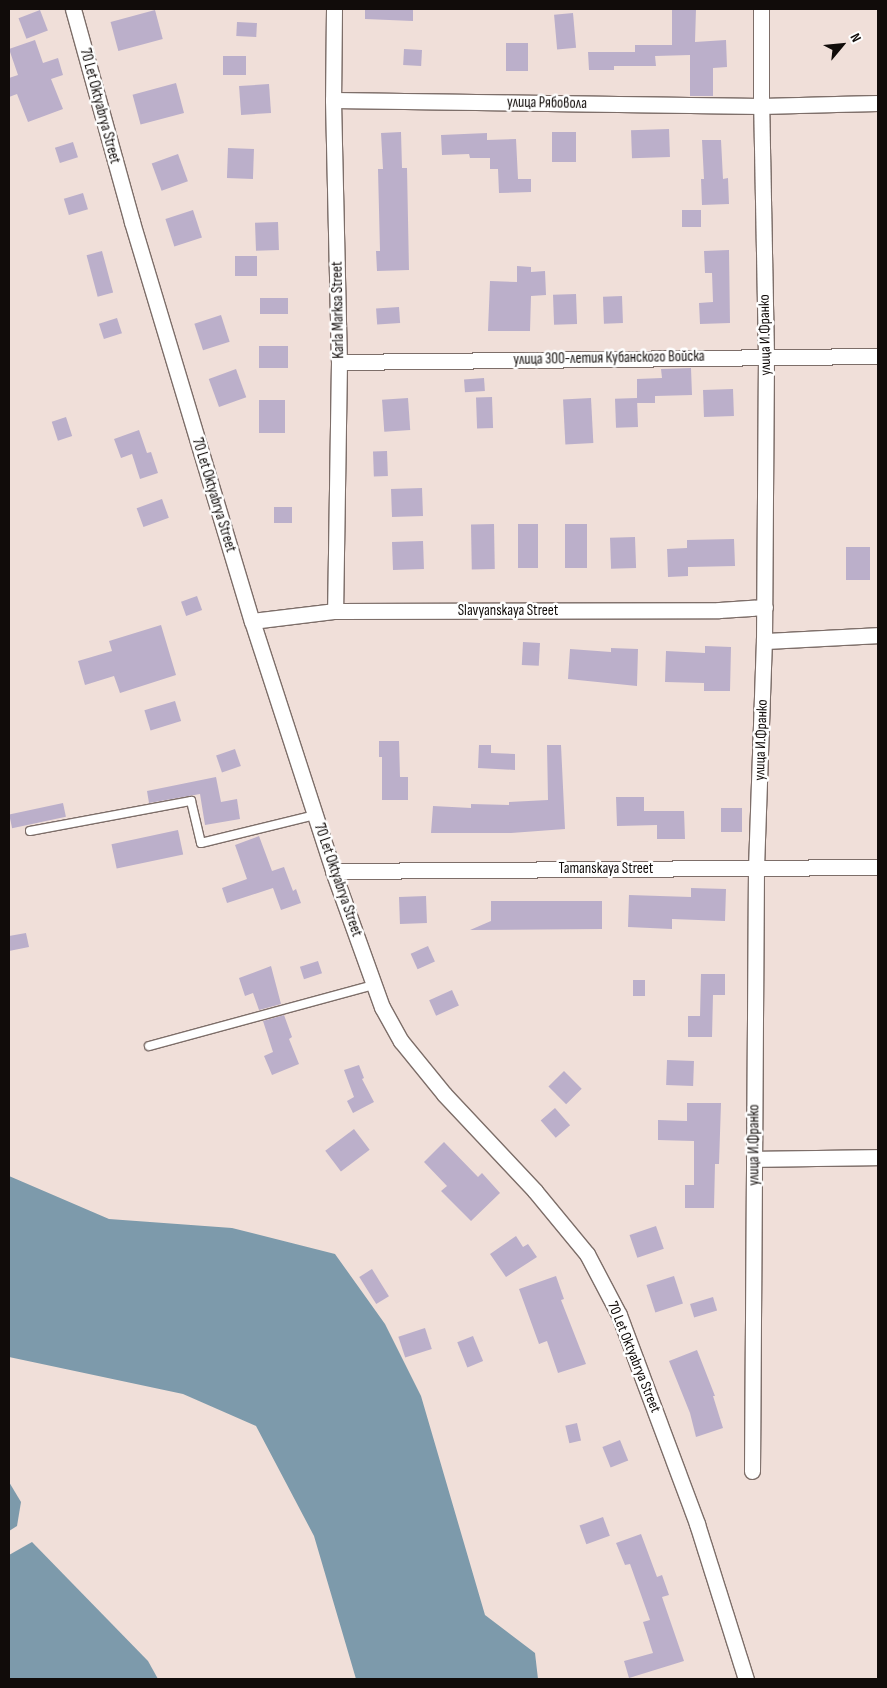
<!DOCTYPE html>
<meta charset="utf-8">
<style>
body{margin:0}
#map{position:relative;width:887px;height:1688px;overflow:hidden;background:#f0dfd9;font-family:"Sofia Sans Condensed",sans-serif}
div>[style]{position:absolute}
.water>*{inset:0;background:#7d9aab}
.building>*{inset:0;background:#bbafca;transform-origin:0 0}
.roads{filter:drop-shadow(1px 0 #7d6e69) drop-shadow(-1px 0 #7d6e69) drop-shadow(0 1px #7d6e69) drop-shadow(0 -1px #7d6e69)}
.lane>*{height:8px;margin:-4px;padding:0 4px;transform-origin:4px;border-radius:4px;background:#fff}
.street>*{height:15px;margin:-7.5px;padding:0 7.5px;transform-origin:7.5px;border-radius:7.5px;background:#fff}
span{translate:-50% -50%;white-space:nowrap;text-align:center;line-height:1.15;-webkit-text-stroke:5px #fff;paint-order:stroke}
.street-label{font-size:15px;color:#110c0a}
.frame{position:absolute;inset:0;border:10px solid #110c0a;pointer-events:none}
.north{position:absolute;left:817px;top:20px;width:50px;height:50px;-webkit-text-stroke:4px #fff;paint-order:stroke;rotate:62deg;font-size:14px;font-weight:700;line-height:20px;text-align:center;color:#110c0a}
.north::after{content:'';display:block;margin:auto;width:18px;height:22px;background:#110c0a;clip-path:polygon(50% 0,100% 100%,50% 72%,0 100%)}
</style>
<div id="map">
<div class="water">
<div style="clip-path:polygon(9px 1176px,109px 1219px,232px 1228px,335px 1254px,385px 1324px,421px 1396px,485px 1615px,535px 1653px,538px 1679px,356px 1679px,314px 1536px,256px 1426px,183px 1394px,9px 1357px)"></div>
<div style="clip-path:polygon(9px 1482px,21px 1502px,17px 1526px,9px 1531px)"></div>
<div style="clip-path:polygon(32px 1542px,148px 1661px,158px 1679px,9px 1679px,9px 1555px)"></div>
</div>
<div class="building">
<div style="clip-path:polygon(365px 9px,413px 9px,413px 21px,365px 19px)"></div>
<div style="clip-path:polygon(672px 9px,696px 9px,695px 42px,726px 40px,727px 67px,713px 68px,713px 96px,690px 96px,690px 55px,655px 56px,656px 66px,614px 66px,614px 70px,589px 70px,588px 52px,635px 52px,635px 45px,672px 45px)"></div>
<div style="left:40px;top:10px;width:22px;height:23px;rotate:69deg"></div>
<div style="left:155px;top:10px;width:30px;height:46px;rotate:75deg"></div>
<div style="left:573px;top:13px;width:35px;height:19px;rotate:85deg"></div>
<div style="left:237px;top:22px;width:20px;height:14px;rotate:3deg"></div>
<div style="clip-path:polygon(35px 40px,43px 63px,58px 58px,63px 75px,51px 79px,63px 109px,28px 122px,17px 94px,9px 97px,9px 78px,18px 75px,9px 49px)"></div>
<div style="left:506px;top:43px;width:22px;height:28px"></div>
<div style="left:404px;top:49px;width:18px;height:16px;rotate:3deg"></div>
<div style="left:246px;top:56px;width:19px;height:23px;rotate:90deg"></div>
<div style="left:176px;top:83px;width:31px;height:45px;rotate:75deg"></div>
<div style="left:269px;top:84px;width:29px;height:30px;rotate:86deg"></div>
<div style="left:669px;top:129px;width:28px;height:38px;rotate:88deg"></div>
<div style="clip-path:polygon(401px 132px,402px 168px,407px 168px,409px 270px,377px 271px,376px 251px,380px 251px,378px 169px,383px 169px,381px 133px)"></div>
<div style="left:552px;top:132px;width:24px;height:30px"></div>
<div style="clip-path:polygon(487px 133px,487px 140px,516px 139px,518px 179px,531px 179px,531px 192px,499px 193px,498px 169px,490px 169px,490px 158px,470px 158px,469px 154px,442px 155px,441px 135px)"></div>
<div style="clip-path:polygon(702px 140px,721px 140px,723px 179px,728px 178px,729px 204px,702px 205px,701px 179px,704px 179px)"></div>
<div style="left:73px;top:142px;width:16px;height:19px;rotate:72deg"></div>
<div style="left:228px;top:148px;width:26px;height:30px;rotate:2deg"></div>
<div style="left:178px;top:154px;width:29px;height:28px;rotate:70deg"></div>
<div style="left:83px;top:193px;width:17px;height:20px;rotate:73deg"></div>
<div style="left:193px;top:210px;width:29px;height:29px;rotate:72deg"></div>
<div style="left:701px;top:210px;width:17px;height:19px;rotate:90deg"></div>
<div style="left:278px;top:222px;width:28px;height:23px;rotate:88deg"></div>
<div style="clip-path:polygon(729px 250px,730px 323px,700px 324px,699px 303px,713px 302px,712px 273px,705px 273px,704px 251px)"></div>
<div style="left:102px;top:251px;width:43px;height:16px;rotate:75deg"></div>
<div style="left:235px;top:256px;width:22px;height:20px"></div>
<div style="clip-path:polygon(517px 266px,531px 267px,531px 272px,545px 271px,546px 295px,531px 296px,530px 331px,488px 331px,490px 281px,517px 282px)"></div>
<div style="left:576px;top:294px;width:30px;height:23px;rotate:88deg"></div>
<div style="left:622px;top:296px;width:27px;height:19px;rotate:88deg"></div>
<div style="left:260px;top:298px;width:28px;height:16px"></div>
<div style="left:399px;top:307px;width:16px;height:23px;rotate:86deg"></div>
<div style="left:221px;top:315px;width:28px;height:28px;rotate:72deg"></div>
<div style="left:117px;top:318px;width:16px;height:19px;rotate:72deg"></div>
<div style="left:259px;top:346px;width:29px;height:22px"></div>
<div style="clip-path:polygon(691px 368px,692px 395px,655px 396px,655px 403px,637px 403px,637px 379px,662px 378px,661px 369px)"></div>
<div style="left:236px;top:369px;width:30px;height:29px;rotate:70deg"></div>
<div style="left:484px;top:378px;width:13px;height:20px;rotate:86deg"></div>
<div style="left:733px;top:389px;width:27px;height:30px;rotate:88deg"></div>
<div style="left:492px;top:397px;width:31px;height:16px;rotate:88deg"></div>
<div style="left:408px;top:398px;width:32px;height:26px;rotate:86deg"></div>
<div style="left:591px;top:398px;width:45px;height:28px;rotate:87deg"></div>
<div style="left:637px;top:398px;width:29px;height:22px;rotate:88deg"></div>
<div style="left:259px;top:400px;width:26px;height:33px"></div>
<div style="left:66px;top:417px;width:20px;height:15px;rotate:72deg"></div>
<div style="clip-path:polygon(139px 430px,147px 453px,151px 452px,158px 473px,140px 479px,132px 454px,121px 458px,114px 439px)"></div>
<div style="left:387px;top:451px;width:25px;height:14px;rotate:88deg"></div>
<div style="left:422px;top:488px;width:28px;height:31px;rotate:88deg"></div>
<div style="left:162px;top:499px;width:20px;height:27px;rotate:70deg"></div>
<div style="left:274px;top:507px;width:18px;height:16px"></div>
<div style="left:494px;top:524px;width:45px;height:23px;rotate:89deg"></div>
<div style="left:518px;top:524px;width:20px;height:44px"></div>
<div style="left:565px;top:524px;width:22px;height:44px"></div>
<div style="left:635px;top:537px;width:31px;height:25px;rotate:88deg"></div>
<div style="clip-path:polygon(734px 539px,735px 566px,688px 567px,688px 576px,668px 577px,667px 549px,687px 548px,687px 540px)"></div>
<div style="left:423px;top:541px;width:28px;height:31px;rotate:88deg"></div>
<div style="left:870px;top:547px;width:33px;height:24px;rotate:90deg"></div>
<div style="left:197px;top:596px;width:15px;height:17px;rotate:70deg"></div>
<div style="clip-path:polygon(161px 625px,176px 675px,120px 693px,114px 676px,85px 685px,78px 661px,112px 651px,109px 641px)"></div>
<div style="left:523px;top:642px;width:17px;height:23px;rotate:3deg"></div>
<div style="clip-path:polygon(705px 646px,731px 647px,730px 691px,704px 691px,704px 683px,665px 682px,666px 651px,705px 653px)"></div>
<div style="clip-path:polygon(611px 648px,638px 649px,637px 686px,568px 679px,570px 649px,611px 652px)"></div>
<div style="left:175px;top:701px;width:21px;height:32px;rotate:73deg"></div>
<div style="clip-path:polygon(379px 741px,399px 741px,400px 777px,408px 777px,408px 800px,382px 800px,382px 757px,379px 757px)"></div>
<div style="clip-path:polygon(479px 745px,491px 745px,491px 753px,515px 754px,515px 770px,478px 768px)"></div>
<div style="clip-path:polygon(547px 745px,561px 745px,565px 829px,511px 833px,431px 833px,433px 806px,471px 808px,471px 804px,509px 805px,509px 802px,548px 800px)"></div>
<div style="left:235px;top:749px;width:18px;height:20px;rotate:71deg"></div>
<div style="clip-path:polygon(216px 777px,221px 802px,237px 799px,240px 819px,205px 825px,200px 794px,149px 803px,147px 791px)"></div>
<div style="clip-path:polygon(616px 797px,644px 797px,644px 811px,684px 811px,685px 839px,657px 839px,657px 825px,617px 826px)"></div>
<div style="left:63px;top:803px;width:14px;height:55px;rotate:78deg"></div>
<div style="left:721px;top:808px;width:21px;height:24px"></div>
<div style="left:178px;top:830px;width:25px;height:68px;rotate:78deg"></div>
<div style="clip-path:polygon(259px 836px,272px 871px,284px 867px,293px 891px,296px 889px,301px 903px,281px 910px,273px 888px,227px 903px,222px 888px,247px 879px,235px 845px)"></div>
<div style="clip-path:polygon(691px 888px,726px 889px,725px 921px,672px 919px,672px 929px,628px 927px,629px 895px,691px 897px)"></div>
<div style="left:426px;top:896px;width:27px;height:27px;rotate:88deg"></div>
<div style="clip-path:polygon(491px 901px,602px 901px,602px 929px,470px 930px,491px 921px)"></div>
<div style="clip-path:polygon(26px 933px,29px 947px,9px 951px,9px 936px)"></div>
<div style="left:428px;top:946px;width:17px;height:19px;rotate:66deg"></div>
<div style="left:318px;top:961px;width:13px;height:19px;rotate:72deg"></div>
<div style="clip-path:polygon(271px 966px,281px 1004px,259px 1010px,253px 993px,245px 996px,239px 978px)"></div>
<div style="clip-path:polygon(701px 974px,725px 974px,725px 995px,713px 995px,712px 1037px,688px 1037px,688px 1016px,700px 1016px)"></div>
<div style="left:633px;top:980px;width:12px;height:16px"></div>
<div style="left:452px;top:990px;width:17px;height:25px;rotate:66deg"></div>
<div style="clip-path:polygon(284px 1015px,292px 1037px,289px 1039px,299px 1064px,272px 1075px,264px 1056px,273px 1052px,263px 1021px)"></div>
<div style="left:667px;top:1060px;width:27px;height:25px;rotate:2deg"></div>
<div style="clip-path:polygon(359px 1065px,364px 1078px,362px 1079px,374px 1102px,353px 1113px,347px 1101px,354px 1097px,344px 1070px)"></div>
<div style="left:564px;top:1071px;width:25px;height:22px;rotate:45deg"></div>
<div style="clip-path:polygon(687px 1103px,721px 1103px,719px 1164px,715px 1164px,714px 1208px,685px 1208px,685px 1185px,694px 1185px,694px 1141px,658px 1140px,658px 1120px,687px 1121px)"></div>
<div style="left:555px;top:1108px;width:23px;height:19px;rotate:49deg"></div>
<div style="left:354px;top:1129px;width:26px;height:36px;rotate:53deg"></div>
<div style="clip-path:polygon(444px 1142px,478px 1177px,482px 1173px,500px 1193px,471px 1221px,441px 1191px,447px 1186px,424px 1162px)"></div>
<div style="left:656px;top:1226px;width:24px;height:28px;rotate:71deg"></div>
<div style="clip-path:polygon(516px 1236px,523px 1247px,528px 1244px,537px 1257px,506px 1277px,490px 1254px)"></div>
<div style="left:372px;top:1269px;width:32px;height:15px;rotate:58deg"></div>
<div style="clip-path:polygon(556px 1276px,564px 1299px,561px 1300px,586px 1364px,558px 1373px,547px 1341px,539px 1344px,519px 1289px)"></div>
<div style="left:674px;top:1276px;width:29px;height:29px;rotate:72deg"></div>
<div style="left:713px;top:1297px;width:14px;height:24px;rotate:73deg"></div>
<div style="left:425px;top:1328px;width:22px;height:28px;rotate:72deg"></div>
<div style="left:473px;top:1336px;width:27px;height:17px;rotate:68deg"></div>
<div style="clip-path:polygon(697px 1350px,715px 1396px,713px 1396px,723px 1428px,696px 1437px,690px 1413px,669px 1361px)"></div>
<div style="left:577px;top:1423px;width:18px;height:12px;rotate:77deg"></div>
<div style="left:620px;top:1440px;width:22px;height:19px;rotate:68deg"></div>
<div style="left:603px;top:1517px;width:20px;height:25px;rotate:70deg"></div>
<div style="clip-path:polygon(641px 1534px,657px 1577px,662px 1575px,669px 1595px,662px 1597px,684px 1661px,629px 1678px,624px 1661px,653px 1653px,643px 1622px,650px 1620px,630px 1564px,625px 1565px,616px 1543px)"></div>
</div>
<div class="roads">
<div class="lane">
<div style="left:30px;top:831px;width:164px;rotate:-10.6deg"></div>
<div style="left:191px;top:801px;width:43px;rotate:76.6deg"></div>
<div style="left:201px;top:843px;width:117px;rotate:-13.8deg"></div>
<div style="left:149px;top:1046px;width:233px;rotate:-15.2deg"></div>
</div>
<div class="street">
<div style="left:73px;top:9px;width:221px;rotate:74.5deg"></div>
<div style="left:132px;top:222px;width:417px;rotate:73.3deg"></div>
<div style="left:252px;top:621px;width:263px;rotate:72deg"></div>
<div style="left:333px;top:871px;width:145px;rotate:70.2deg"></div>
<div style="left:382px;top:1007px;width:39px;rotate:61deg"></div>
<div style="left:401px;top:1041px;width:68px;rotate:50.9deg"></div>
<div style="left:444px;top:1094px;width:133px;rotate:46.8deg"></div>
<div style="left:535px;top:1191px;width:82px;rotate:50.5deg"></div>
<div style="left:587px;top:1254px;width:69px;rotate:62.3deg"></div>
<div style="left:619px;top:1315px;width:223px;rotate:69.5deg"></div>
<div style="left:697px;top:1524px;width:163px;rotate:72.5deg"></div>
<div style="left:334px;top:9px;width:91px;rotate:90.6deg"></div>
<div style="left:333px;top:100px;width:262px;rotate:88.7deg"></div>
<div style="left:339px;top:362px;width:249px;rotate:90.9deg"></div>
<div style="left:333px;top:100px;width:428px;rotate:0.8deg"></div>
<div style="left:761px;top:106px;width:117px;rotate:-1.5deg"></div>
<div style="left:339px;top:362px;width:539px;rotate:-0.64deg"></div>
<div style="left:252px;top:621px;width:84px;rotate:-6.9deg"></div>
<div style="left:335px;top:611px;width:384px;rotate:-0.1deg"></div>
<div style="left:719px;top:610px;width:46px;rotate:-3.7deg"></div>
<div style="left:764px;top:641px;width:114px;rotate:-3deg"></div>
<div style="left:333px;top:871px;width:545px;rotate:-0.42deg"></div>
<div style="left:754px;top:1159px;width:124px;rotate:-0.9deg"></div>
<div style="left:752px;top:1471px;width:603px;rotate:-89.62deg"></div>
<div style="left:756px;top:868px;width:227px;rotate:-88deg"></div>
<div style="left:764px;top:641px;width:285px;rotate:-89.6deg"></div>
<div style="left:766px;top:356px;width:250px;rotate:-91.1deg"></div>
<div style="left:761px;top:106px;width:97px;rotate:-90deg"></div>
</div>
</div>
<div class="street-label">
<span style="left:547px;top:103px;rotate:1deg">улица Рябовола</span>
<span style="left:100px;top:106px;rotate:75deg">70 Let Oktyabrya Street</span>
<span style="left:338px;top:310px;rotate:-91deg">Karla Marksa Street</span>
<span style="left:765px;top:335px;rotate:-91deg">улица И.Франко</span>
<span style="left:609px;top:358px;rotate:-1deg">улица 300-летия Кубанского Войска</span>
<span style="left:214px;top:495px;rotate:73deg">70 Let Oktyabrya Street</span>
<span style="left:508px;top:611px">Slavyanskaya Street</span>
<span style="left:761px;top:740px;rotate:-88deg">улица И.Франко</span>
<span style="left:606px;top:869px">Tamanskaya Street</span>
<span style="left:338px;top:880px;rotate:71deg">70 Let Oktyabrya Street</span>
<span style="left:754px;top:1145px;rotate:-90deg">улица И.Франко</span>
<span style="left:634px;top:1357px;rotate:68deg">70 Let Oktyabrya Street</span>
</div>
<div class="frame"></div>
<div class="north">N</div>
</div>
